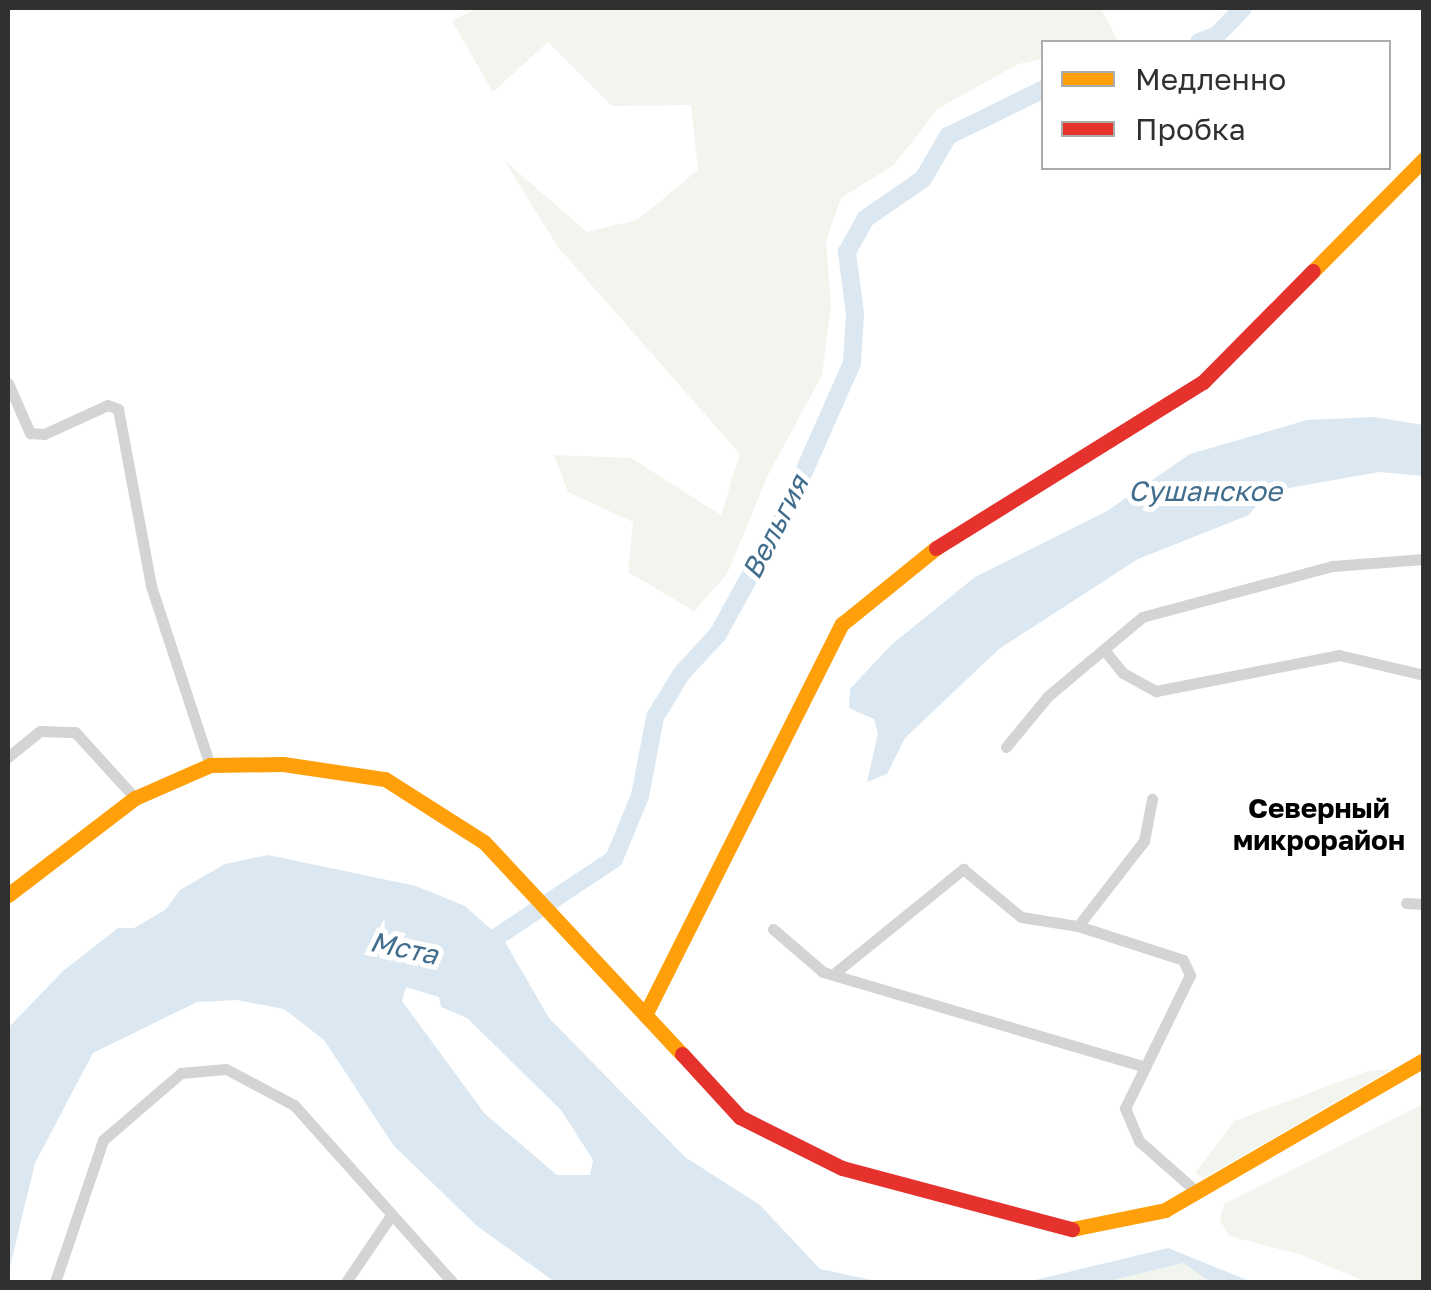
<!DOCTYPE html>
<meta charset="utf-8">
<style>
body{margin:0}
#map{position:relative;width:1431px;height:1290px;overflow:hidden;background:#fff;font-family:"Golos Text",sans-serif}
div>[style]{position:absolute}
.green>*{inset:0;background:#f1f5ed}
.water>*{inset:0;background:#dce8f1}
.river>*{height:18px;margin:-9px;padding:0 9px;transform-origin:9px;border-radius:9px;background:#dce8f1}
.street>*{height:11px;margin:-5.5px;padding:0 5.5px;transform-origin:5.5px;border-radius:5.5px;background:#d4d4d4}
.slow>*{height:15px;margin:-7.5px;padding:0 7.5px;transform-origin:7.5px;border-radius:7.5px;background:#ff9f0a}
.jam>*{height:15px;margin:-7.5px;padding:0 7.5px;transform-origin:7.5px;border-radius:7.5px;background:#e5322d}
span{translate:-50% -50%;white-space:nowrap;text-align:center;line-height:1.15;-webkit-text-stroke:10px #fff;paint-order:stroke}
.water-label{font-size:28px;color:#426e8e;font-style:italic}
.neighbourhood-label{font-size:28px;color:#000;font-weight:700}
.frame{position:absolute;inset:0;border:10px solid #303030;pointer-events:none}
.legend{position:absolute;left:1041px;top:40px;width:350px;height:130px;box-sizing:border-box;background:#fff;border:2px solid #acacac;margin:0;padding:12px 18px;list-style:none;font-size:30px;color:#303030}
.legend li{display:flex;align-items:center;gap:20px;height:50px}
.legend b{width:50px;border:2px solid #acacac}
</style>
<div id="map">
<div class="green">
<div style="clip-path:polygon(478px 8px,1101px 8px,1118px 42px,1044px 42px,1043px 59px,1018px 64px,937px 109px,894px 165px,841px 198px,826px 241px,831px 306px,822px 375px,768px 475px,727px 574px,694px 611px,628px 572px,633px 522px,568px 492px,554px 455px,631px 458px,721px 515px,740px 454px,558px 247px,504px 160px,587px 232px,637px 220px,698px 170px,691px 105px,612px 106px,548px 42px,493px 92px,452px 21px)"></div>
<div style="clip-path:polygon(1392px 1069px,1204px 1178px,1195px 1173px,1235px 1121px,1368px 1071px)"></div>
<div style="clip-path:polygon(1423px 1104px,1423px 1282px,1367px 1282px,1302px 1255px,1229px 1236px,1220px 1220px,1224px 1204px)"></div>
<div style="clip-path:polygon(1183px 1263px,1211px 1282px,1104px 1282px,1160px 1265px)"></div>
</div>
<div class="water">
<div style="clip-path:polygon(1374px 417px,1423px 425px,1423px 476px,1379px 472px,1289px 488px,1263px 497px,1249px 515px,1138px 559px,999px 649px,905px 738px,887px 774px,867px 782px,878px 733px,874px 719px,849px 708px,850px 689px,891px 645px,975px 577px,1107px 511px,1190px 454px,1307px 420px)"></div>
<div style="clip-path:polygon(evenodd,268px 855px,416px 886px,465px 906px,505px 942px,549px 1018px,685px 1157px,760px 1205px,820px 1269px,881px 1282px,555px 1282px,477px 1226px,394px 1146px,324px 1040px,284px 1009px,237px 1000px,197px 1002px,93px 1053px,35px 1163px,8px 1275px,8px 1028px,63px 971px,118px 928px,134px 928px,165px 910px,180px 890px,225px 864px,268px 855px,406px 987px,439px 997px,441px 1007px,467px 1018px,561px 1110px,593px 1160px,590px 1175px,557px 1175px,485px 1114px,402px 1001px,406px 987px)"></div>
<div style="clip-path:polygon(1168px 1248px,1252px 1282px,1211px 1282px,1183px 1263px,1104px 1282px,1027px 1282px)"></div>
</div>
<div class="river">
<div style="left:1199px;top:42px;width:19px;rotate:-21deg"></div>
<div style="left:1217px;top:35px;width:37px;rotate:-46deg"></div>
<div style="left:480px;top:948px;width:161px;rotate:-33.6deg"></div>
<div style="left:614px;top:859px;width:68px;rotate:-67.6deg"></div>
<div style="left:640px;top:796px;width:80px;rotate:-79.2deg"></div>
<div style="left:655px;top:717px;width:52px;rotate:-58.5deg"></div>
<div style="left:682px;top:673px;width:53px;rotate:-47.3deg"></div>
<div style="left:718px;top:634px;width:149px;rotate:-61.2deg"></div>
<div style="left:790px;top:503px;width:153px;rotate:-66.1deg"></div>
<div style="left:852px;top:363px;width:49px;rotate:-86.5deg"></div>
<div style="left:855px;top:314px;width:63px;rotate:-97.4deg"></div>
<div style="left:847px;top:252px;width:38px;rotate:-61deg"></div>
<div style="left:865px;top:219px;width:70px;rotate:-34.6deg"></div>
<div style="left:923px;top:179px;width:50px;rotate:-59.8deg"></div>
<div style="left:948px;top:136px;width:107px;rotate:-26.1deg"></div>
</div>
<div class="street">
<div style="left:8px;top:383px;width:55px;rotate:66.3deg"></div>
<div style="left:30px;top:433px;width:14px;rotate:4deg"></div>
<div style="left:44px;top:434px;width:70px;rotate:-24.4deg"></div>
<div style="left:108px;top:405px;width:11px;rotate:22deg"></div>
<div style="left:118px;top:409px;width:180px;rotate:79.4deg"></div>
<div style="left:151px;top:586px;width:188px;rotate:71.8deg"></div>
<div style="left:1105px;top:651px;width:28px;rotate:51deg"></div>
<div style="left:1123px;top:673px;width:38px;rotate:29deg"></div>
<div style="left:1156px;top:691px;width:187px;rotate:-11.1deg"></div>
<div style="left:1339px;top:655px;width:87px;rotate:13.2deg"></div>
<div style="left:1006px;top:747px;width:66px;rotate:-50.5deg"></div>
<div style="left:1048px;top:696px;width:123px;rotate:-40deg"></div>
<div style="left:1142px;top:617px;width:198px;rotate:-15deg"></div>
<div style="left:1333px;top:566px;width:91px;rotate:-4.4deg"></div>
<div style="left:8px;top:757px;width:41px;rotate:-39.1deg"></div>
<div style="left:40px;top:731px;width:35px;rotate:2deg"></div>
<div style="left:75px;top:732px;width:89px;rotate:47.7deg"></div>
<div style="left:1406px;top:903px;width:18px;rotate:3deg"></div>
<div style="left:1078px;top:926px;width:110px;rotate:17.9deg"></div>
<div style="left:1183px;top:960px;width:17px;rotate:65deg"></div>
<div style="left:1190px;top:975px;width:148px;rotate:116deg"></div>
<div style="left:1125px;top:1108px;width:36px;rotate:67deg"></div>
<div style="left:1139px;top:1141px;width:77px;rotate:41.3deg"></div>
<div style="left:773px;top:929px;width:66px;rotate:40.7deg"></div>
<div style="left:823px;top:972px;width:336px;rotate:16.4deg"></div>
<div style="left:836px;top:972px;width:164px;rotate:-39deg"></div>
<div style="left:963px;top:869px;width:75px;rotate:39.6deg"></div>
<div style="left:1021px;top:917px;width:58px;rotate:9deg"></div>
<div style="left:1078px;top:926px;width:108px;rotate:-52.2deg"></div>
<div style="left:1144px;top:841px;width:43px;rotate:-79.2deg"></div>
<div style="left:55px;top:1282px;width:150px;rotate:-71.3deg"></div>
<div style="left:103px;top:1140px;width:103px;rotate:-40.7deg"></div>
<div style="left:181px;top:1073px;width:45px;rotate:-5.1deg"></div>
<div style="left:226px;top:1069px;width:77px;rotate:27.9deg"></div>
<div style="left:294px;top:1105px;width:237px;rotate:48.2deg"></div>
<div style="left:346px;top:1282px;width:78px;rotate:-55.9deg"></div>
</div>
<div class="slow">
<div style="left:1313px;top:271px;width:158px;rotate:-45.3deg"></div>
<div style="left:8px;top:895px;width:160px;rotate:-37.4deg"></div>
<div style="left:135px;top:798px;width:82px;rotate:-23.7deg"></div>
<div style="left:210px;top:765px;width:73px;rotate:-0.8deg"></div>
<div style="left:283px;top:764px;width:103px;rotate:8.4deg"></div>
<div style="left:385px;top:779px;width:117px;rotate:32.5deg"></div>
<div style="left:484px;top:842px;width:290px;rotate:47deg"></div>
<div style="left:645px;top:1015px;width:438px;rotate:-63.3deg"></div>
<div style="left:842px;top:624px;width:121px;rotate:-39deg"></div>
<div style="left:1072px;top:1229px;width:95px;rotate:-11.5deg"></div>
<div style="left:1165px;top:1210px;width:299px;rotate:-30.1deg"></div>
</div>
<div class="jam">
<div style="left:936px;top:548px;width:314px;rotate:-31.9deg"></div>
<div style="left:1203px;top:382px;width:156px;rotate:-45.3deg"></div>
<div style="left:682px;top:1054px;width:86px;rotate:47.4deg"></div>
<div style="left:740px;top:1117px;width:114px;rotate:26.6deg"></div>
<div style="left:842px;top:1168px;width:238px;rotate:14.9deg"></div>
</div>
<div class="water-label">
<span style="left:1205px;top:491px">Сушанское</span>
<span style="left:775px;top:527px;rotate:-63deg">Вельгия</span>
<span style="left:404px;top:948px;rotate:12deg">Мста</span>
</div>
<div class="neighbourhood-label">
<span style="left:1319px;top:824px">Северный<br>микрорайон</span>
</div>
<div class="frame"></div>
<ul class="legend">
<li><b style="height:12px;background:#ff9f0a"></b>Медленно</li>
<li><b style="height:12px;background:#e5322d"></b>Пробка</li>
</ul>
</div>
